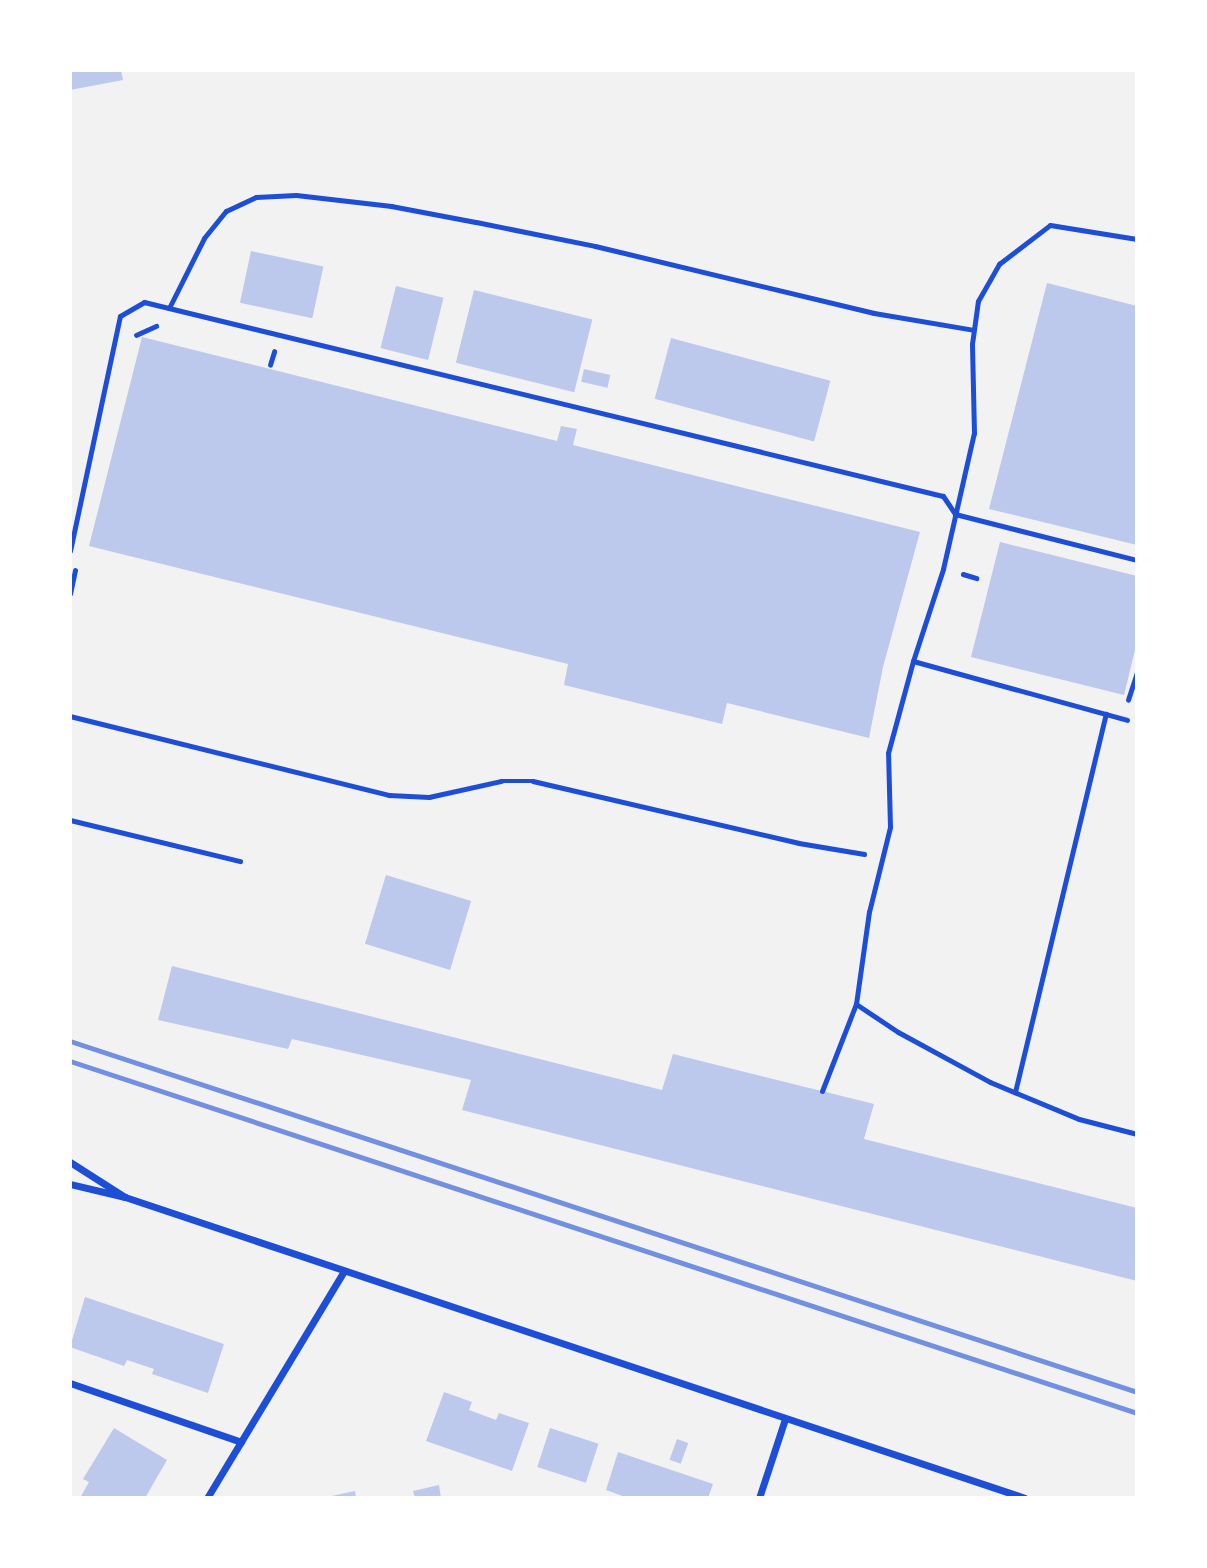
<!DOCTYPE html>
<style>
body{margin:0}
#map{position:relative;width:1207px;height:1568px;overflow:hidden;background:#f2f2f2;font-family:Helvetica,sans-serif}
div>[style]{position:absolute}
.building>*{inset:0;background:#bdc9ec;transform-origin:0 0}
.path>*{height:4.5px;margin:-2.25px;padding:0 2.25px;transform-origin:2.25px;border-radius:2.25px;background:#1d4ed8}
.service>*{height:5px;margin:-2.5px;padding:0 2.5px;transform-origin:2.5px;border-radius:2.5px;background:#1d4ed8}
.minor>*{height:7px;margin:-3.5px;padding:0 3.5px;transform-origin:3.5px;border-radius:3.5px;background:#1d4ed8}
.rail>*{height:5px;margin:-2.5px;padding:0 2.5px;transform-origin:2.5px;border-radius:2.5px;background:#7290e2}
span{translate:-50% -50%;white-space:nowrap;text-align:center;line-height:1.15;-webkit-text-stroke:6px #fff;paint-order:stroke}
.frame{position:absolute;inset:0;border:72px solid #fff;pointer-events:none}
</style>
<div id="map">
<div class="building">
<div style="clip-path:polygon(70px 70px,121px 70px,123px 80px,70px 90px)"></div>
<div style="left:251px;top:251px;width:74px;height:53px;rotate:12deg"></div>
<div style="clip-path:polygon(1047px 283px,1137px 306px,1137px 545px,989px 509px)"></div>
<div style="left:396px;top:286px;width:49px;height:64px;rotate:14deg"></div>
<div style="left:474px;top:290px;width:122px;height:75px;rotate:14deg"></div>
<div style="clip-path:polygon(142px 337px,557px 441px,561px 426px,577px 429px,573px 445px,920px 532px,883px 667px,869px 738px,727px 703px,722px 724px,564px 685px,568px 664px,89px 546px)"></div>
<div style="left:671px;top:338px;width:165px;height:63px;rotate:15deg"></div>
<div style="left:584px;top:369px;width:27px;height:13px;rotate:13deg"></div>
<div style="clip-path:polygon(1000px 542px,1137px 576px,1137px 642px,1124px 695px,971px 657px)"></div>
<div style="left:386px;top:875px;width:89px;height:72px;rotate:17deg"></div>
<div style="clip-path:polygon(172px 966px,662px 1090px,673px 1054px,874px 1104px,864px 1139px,1137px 1208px,1137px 1281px,462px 1110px,471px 1080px,292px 1039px,288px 1049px,158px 1020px)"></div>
<div style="clip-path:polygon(85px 1297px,224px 1344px,208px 1393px,152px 1374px,154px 1369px,127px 1360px,124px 1366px,70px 1347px)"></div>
<div style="clip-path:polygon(444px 1392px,472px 1402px,469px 1410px,496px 1420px,499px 1413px,529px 1423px,512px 1471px,426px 1441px)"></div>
<div style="clip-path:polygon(114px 1428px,167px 1460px,145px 1498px,80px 1498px,89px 1482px,83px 1479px)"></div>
<div style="left:550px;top:1428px;width:51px;height:41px;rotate:18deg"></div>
<div style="left:677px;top:1439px;width:12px;height:22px;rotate:20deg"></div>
<div style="clip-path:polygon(618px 1452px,713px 1484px,708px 1498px,628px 1498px,606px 1490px)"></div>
<div style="clip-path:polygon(439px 1485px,441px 1498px,415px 1498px,413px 1491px)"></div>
<div style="clip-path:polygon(355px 1491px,356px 1498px,327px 1498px,327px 1497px)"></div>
</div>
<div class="path">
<div style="left:136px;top:335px;width:22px;rotate:-24deg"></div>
<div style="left:270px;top:365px;width:14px;rotate:-73deg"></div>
<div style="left:963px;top:574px;width:14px;rotate:17deg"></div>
<div style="left:70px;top:594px;width:24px;rotate:-78deg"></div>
<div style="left:1128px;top:700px;width:28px;rotate:-72deg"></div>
<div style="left:70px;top:716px;width:329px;rotate:13.9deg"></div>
<div style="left:389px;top:795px;width:40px;rotate:2.9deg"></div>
<div style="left:429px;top:797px;width:74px;rotate:-12.5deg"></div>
<div style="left:501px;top:781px;width:32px"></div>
<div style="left:533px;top:781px;width:273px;rotate:13.1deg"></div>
<div style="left:799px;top:843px;width:66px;rotate:9.6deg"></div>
</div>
<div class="service">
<div style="left:169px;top:308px;width:78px;rotate:-63.4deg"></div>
<div style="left:204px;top:238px;width:35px;rotate:-51deg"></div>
<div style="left:226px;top:211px;width:33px;rotate:-25deg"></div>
<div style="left:256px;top:197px;width:40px;rotate:-2.9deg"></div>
<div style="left:296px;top:195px;width:96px;rotate:6.6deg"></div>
<div style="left:391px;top:206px;width:86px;rotate:10.7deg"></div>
<div style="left:476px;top:222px;width:121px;rotate:11.4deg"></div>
<div style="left:595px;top:246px;width:287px;rotate:13.5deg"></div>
<div style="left:874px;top:313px;width:101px;rotate:9.6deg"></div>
<div style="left:70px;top:551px;width:240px;rotate:-78deg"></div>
<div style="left:120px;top:316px;width:28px;rotate:-30deg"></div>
<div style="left:144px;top:302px;width:822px;rotate:13.65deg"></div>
<div style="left:943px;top:496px;width:22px;rotate:56deg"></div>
<div style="left:955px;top:514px;width:188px;rotate:14.2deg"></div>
<div style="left:913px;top:661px;width:222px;rotate:15.4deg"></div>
<div style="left:70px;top:820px;width:175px;rotate:13.6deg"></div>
<div style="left:856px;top:1004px;width:50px;rotate:33.7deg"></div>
<div style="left:898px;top:1032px;width:105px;rotate:28.5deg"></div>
<div style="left:990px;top:1082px;width:96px;rotate:22.6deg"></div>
<div style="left:1079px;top:1119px;width:60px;rotate:14.5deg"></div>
<div style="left:822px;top:1091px;width:93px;rotate:-68.7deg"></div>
<div style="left:856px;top:1004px;width:93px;rotate:-82deg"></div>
<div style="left:869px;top:912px;width:88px;rotate:-76.1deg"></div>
<div style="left:890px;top:827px;width:74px;rotate:-91.5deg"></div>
<div style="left:888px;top:753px;width:95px;rotate:-74.8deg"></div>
<div style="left:913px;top:661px;width:97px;rotate:-71.9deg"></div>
<div style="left:943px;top:569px;width:139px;rotate:-77.2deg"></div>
<div style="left:974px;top:433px;width:89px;rotate:-91.3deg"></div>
<div style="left:972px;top:344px;width:43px;rotate:-82.1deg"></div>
<div style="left:978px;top:301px;width:43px;rotate:-60.4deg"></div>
<div style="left:999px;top:264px;width:64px;rotate:-37.4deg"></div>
<div style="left:1050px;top:225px;width:88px;rotate:9.1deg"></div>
<div style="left:1015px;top:1092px;width:389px;rotate:-76.5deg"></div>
</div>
<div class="minor">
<div style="left:70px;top:1162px;width:65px;rotate:32.5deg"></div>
<div style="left:125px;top:1197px;width:57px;rotate:-166.7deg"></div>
<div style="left:125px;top:1197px;width:949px;rotate:18.49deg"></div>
<div style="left:70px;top:1383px;width:181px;rotate:19deg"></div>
<div style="left:207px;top:1498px;width:265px;rotate:-58.9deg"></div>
<div style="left:759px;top:1498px;width:83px;rotate:-71.8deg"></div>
</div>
<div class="rail">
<div style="left:70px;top:1041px;width:1123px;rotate:18.21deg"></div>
<div style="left:70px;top:1061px;width:1124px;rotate:18.26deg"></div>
</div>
<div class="frame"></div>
</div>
